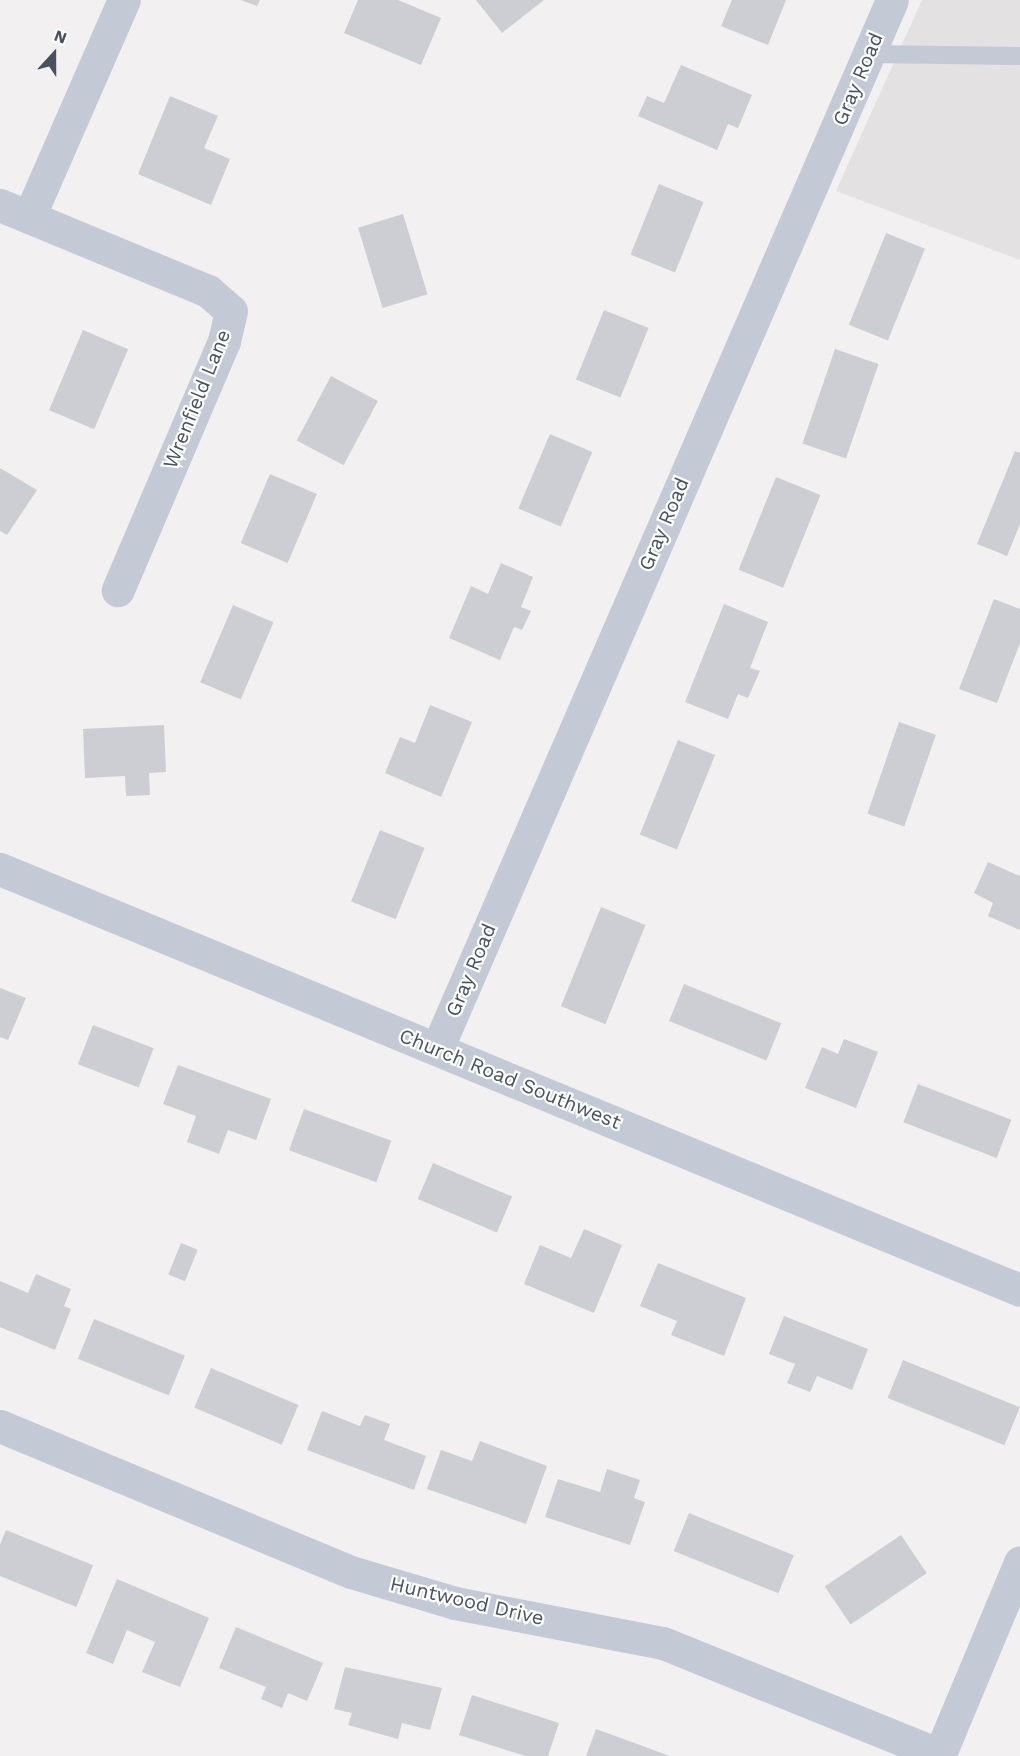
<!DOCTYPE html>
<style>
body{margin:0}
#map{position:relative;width:1020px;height:1756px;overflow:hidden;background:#f2f0f0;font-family:"Work Sans",sans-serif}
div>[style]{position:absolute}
.education>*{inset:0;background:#e3e1e2}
.building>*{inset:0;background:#cdced4;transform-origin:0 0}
.service>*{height:18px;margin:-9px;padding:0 9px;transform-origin:9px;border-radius:9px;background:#c3cad5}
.minor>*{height:33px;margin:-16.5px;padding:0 16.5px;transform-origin:16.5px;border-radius:16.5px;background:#c3cad5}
.tertiary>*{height:33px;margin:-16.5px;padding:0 16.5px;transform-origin:16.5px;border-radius:16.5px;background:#c3cad5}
span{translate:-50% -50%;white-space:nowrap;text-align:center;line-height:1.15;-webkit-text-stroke:4.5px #fff;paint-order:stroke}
.street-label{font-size:20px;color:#48515e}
.north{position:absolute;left:24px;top:24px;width:60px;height:60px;-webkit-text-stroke:4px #fff;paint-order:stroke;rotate:21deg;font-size:16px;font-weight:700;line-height:24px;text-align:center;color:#48515e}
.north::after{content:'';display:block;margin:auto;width:21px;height:27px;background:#48515e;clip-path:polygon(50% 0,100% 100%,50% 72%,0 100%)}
</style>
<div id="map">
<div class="education">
<div style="clip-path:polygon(922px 0,1020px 0,1020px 260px,836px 191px)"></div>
</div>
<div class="building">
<div style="clip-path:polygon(241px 0,260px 0,257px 6px)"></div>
<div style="clip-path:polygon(358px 0,398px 0,441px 18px,421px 65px,344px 33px)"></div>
<div style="clip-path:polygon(476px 0,544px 0,502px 33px)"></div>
<div style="clip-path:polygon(732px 0,786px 0,768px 45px,721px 26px)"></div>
<div style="clip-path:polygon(681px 65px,752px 95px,738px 128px,728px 124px,717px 150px,638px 116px,647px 96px,664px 103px)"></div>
<div style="clip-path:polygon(170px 96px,218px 116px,204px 148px,230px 159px,211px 205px,138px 174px)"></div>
<div style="left:659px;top:184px;width:48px;height:76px;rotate:22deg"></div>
<div style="left:403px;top:214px;width:84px;height:47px;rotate:73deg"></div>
<div style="left:886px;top:233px;width:42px;height:99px;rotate:22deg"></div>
<div style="left:604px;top:310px;width:48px;height:75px;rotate:22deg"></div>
<div style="left:83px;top:330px;width:49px;height:87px;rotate:23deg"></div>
<div style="left:835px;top:349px;width:46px;height:100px;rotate:19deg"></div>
<div style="left:331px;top:376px;width:53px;height:73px;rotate:28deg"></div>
<div style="left:550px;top:434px;width:46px;height:81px;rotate:23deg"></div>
<div style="clip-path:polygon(1015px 451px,1020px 453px,1020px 524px,1007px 556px,977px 544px)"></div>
<div style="clip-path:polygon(0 468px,37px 490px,7px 535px,0 531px)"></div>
<div style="left:270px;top:474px;width:51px;height:75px;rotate:23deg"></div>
<div style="left:776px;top:477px;width:48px;height:100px;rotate:22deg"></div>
<div style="clip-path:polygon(501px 563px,533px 577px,521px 607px,531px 611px,522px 630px,514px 627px,500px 660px,449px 638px,471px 586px,488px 594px)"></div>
<div style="clip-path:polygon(994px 599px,1020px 609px,1020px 643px,997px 703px,959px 689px)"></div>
<div style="clip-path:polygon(724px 604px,768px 622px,750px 668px,760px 671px,748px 698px,738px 694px,728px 719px,685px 702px)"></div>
<div style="left:233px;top:605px;width:44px;height:84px;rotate:23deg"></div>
<div style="clip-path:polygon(430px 705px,472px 722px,441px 797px,385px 773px,400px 737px,415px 743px)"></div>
<div style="left:899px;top:722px;width:39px;height:97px;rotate:19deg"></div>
<div style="clip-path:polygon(164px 725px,166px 772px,149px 773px,150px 795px,126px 796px,125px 776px,85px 778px,83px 729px)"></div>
<div style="left:678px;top:740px;width:40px;height:102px;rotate:22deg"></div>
<div style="left:380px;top:830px;width:48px;height:77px;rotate:22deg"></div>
<div style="clip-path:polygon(988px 862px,1020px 876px,1020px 930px,988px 916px,993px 903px,974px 893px)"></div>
<div style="left:601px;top:907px;width:48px;height:107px;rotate:22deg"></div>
<div style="left:684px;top:984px;width:105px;height:40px;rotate:22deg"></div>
<div style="clip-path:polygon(0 988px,26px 998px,8px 1040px,0 1037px)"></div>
<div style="left:93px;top:1025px;width:65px;height:42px;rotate:21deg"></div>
<div style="clip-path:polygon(844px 1039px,878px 1052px,856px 1108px,805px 1088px,822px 1047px,838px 1054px)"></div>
<div style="clip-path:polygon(178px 1065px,271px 1099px,256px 1140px,228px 1130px,219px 1154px,187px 1142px,196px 1116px,163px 1104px)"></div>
<div style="left:918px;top:1084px;width:100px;height:41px;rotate:21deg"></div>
<div style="left:304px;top:1109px;width:93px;height:44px;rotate:20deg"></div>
<div style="left:433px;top:1163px;width:86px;height:39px;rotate:23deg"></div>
<div style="clip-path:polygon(584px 1229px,622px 1245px,594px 1313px,524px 1284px,540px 1245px,571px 1258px)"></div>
<div style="left:181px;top:1243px;width:18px;height:34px;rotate:22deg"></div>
<div style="clip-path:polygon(658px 1263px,746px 1298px,724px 1356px,671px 1335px,677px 1321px,640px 1306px)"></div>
<div style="clip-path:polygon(36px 1274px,71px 1289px,64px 1306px,71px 1309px,55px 1350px,0 1327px,0 1281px,28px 1293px)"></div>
<div style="clip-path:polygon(784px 1316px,868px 1349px,852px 1390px,817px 1376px,810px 1392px,787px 1383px,795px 1364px,769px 1354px)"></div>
<div style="left:94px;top:1319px;width:98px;height:43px;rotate:22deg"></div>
<div style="left:903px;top:1360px;width:126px;height:41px;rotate:22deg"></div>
<div style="left:211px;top:1368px;width:95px;height:43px;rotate:23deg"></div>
<div style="clip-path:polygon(322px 1411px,360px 1426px,365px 1415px,390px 1424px,384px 1440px,426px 1456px,414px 1490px,307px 1450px)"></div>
<div style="clip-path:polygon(480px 1441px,547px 1466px,526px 1524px,427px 1489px,441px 1450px,472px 1461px)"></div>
<div style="clip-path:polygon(607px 1469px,640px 1480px,634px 1498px,645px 1502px,630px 1545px,545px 1517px,558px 1479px,600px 1492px)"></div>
<div style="left:689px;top:1513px;width:113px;height:41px;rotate:22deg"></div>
<div style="left:6px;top:1530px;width:94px;height:45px;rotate:22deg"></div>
<div style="left:901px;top:1535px;width:46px;height:92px;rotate:56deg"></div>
<div style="clip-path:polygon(117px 1579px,209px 1618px,180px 1687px,142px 1672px,155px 1642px,127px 1630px,113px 1664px,86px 1653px)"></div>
<div style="clip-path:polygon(236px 1627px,323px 1663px,307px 1701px,288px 1693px,282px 1708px,261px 1699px,266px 1687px,219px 1668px)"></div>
<div style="clip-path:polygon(345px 1667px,442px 1688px,430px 1730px,402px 1723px,398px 1739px,348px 1725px,352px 1713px,334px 1709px)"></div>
<div style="clip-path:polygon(472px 1695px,559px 1723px,548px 1756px,525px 1756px,459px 1735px)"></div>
<div style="clip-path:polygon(596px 1729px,670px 1756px,586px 1756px)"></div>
</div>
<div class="service">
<div style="left:868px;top:54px;width:152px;rotate:0.8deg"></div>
</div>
<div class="minor">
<div style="left:0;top:205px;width:225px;rotate:22.5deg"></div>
<div style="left:208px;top:291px;width:30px;rotate:41deg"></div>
<div style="left:231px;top:311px;width:31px;rotate:103deg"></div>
<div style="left:224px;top:341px;width:271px;rotate:113.1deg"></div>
<div style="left:29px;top:217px;width:237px;rotate:-66.4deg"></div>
<div style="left:0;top:1426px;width:380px;rotate:22.6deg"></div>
<div style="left:351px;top:1572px;width:109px;rotate:16.6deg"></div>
<div style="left:455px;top:1603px;width:212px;rotate:10.9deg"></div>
<div style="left:663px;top:1643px;width:299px;rotate:22deg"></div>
<div style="left:939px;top:1756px;width:210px;rotate:-67.3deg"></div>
</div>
<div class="tertiary">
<div style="left:0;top:869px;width:1103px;rotate:22.43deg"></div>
<div style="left:437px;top:1049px;width:1143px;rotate:-66.55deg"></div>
</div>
<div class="street-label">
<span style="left:858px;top:79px;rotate:-67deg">Gray Road</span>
<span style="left:197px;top:399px;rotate:-68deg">Wrenfield Lane</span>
<span style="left:664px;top:524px;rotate:-67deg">Gray Road</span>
<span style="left:471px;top:970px;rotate:-67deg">Gray Road</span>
<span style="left:510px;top:1079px;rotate:22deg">Church Road Southwest</span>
<span style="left:467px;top:1601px;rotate:13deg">Huntwood Drive</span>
</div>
<div class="north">N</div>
</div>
